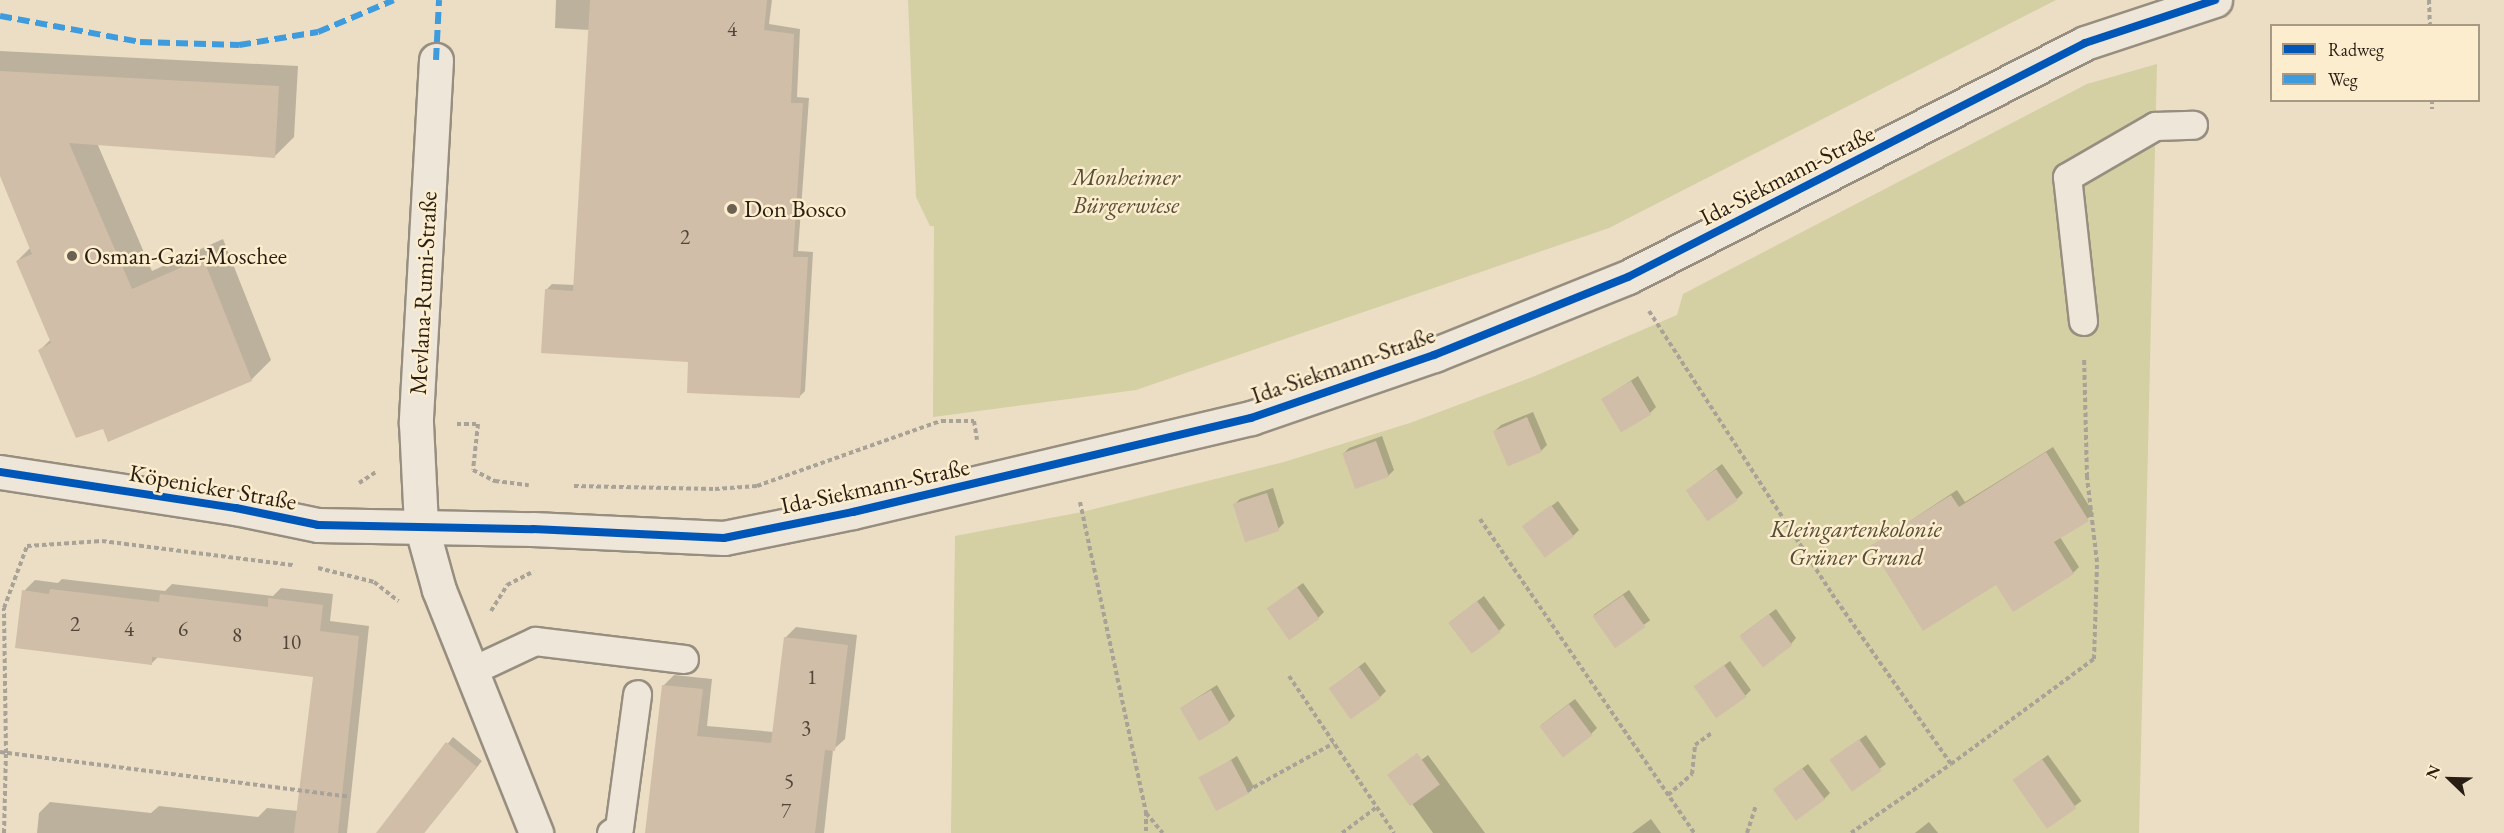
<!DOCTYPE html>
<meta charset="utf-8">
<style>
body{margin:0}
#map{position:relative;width:2504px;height:833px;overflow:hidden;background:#ebdec4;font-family:"EB Garamond",serif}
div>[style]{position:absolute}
.green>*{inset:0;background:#d5cfa4}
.shadow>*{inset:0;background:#0003;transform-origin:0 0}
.building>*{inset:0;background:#d1bea9;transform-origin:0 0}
.path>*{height:4px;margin-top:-2px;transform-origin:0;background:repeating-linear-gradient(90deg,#a8a297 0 4.5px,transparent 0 7.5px)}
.roads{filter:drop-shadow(2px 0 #978e7f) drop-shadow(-2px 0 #978e7f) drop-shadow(0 2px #978e7f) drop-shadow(0 -2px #978e7f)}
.lane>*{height:27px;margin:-13.5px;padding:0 13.5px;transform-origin:13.5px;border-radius:13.5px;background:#ede6d9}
.street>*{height:33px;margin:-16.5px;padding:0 16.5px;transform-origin:16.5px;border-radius:16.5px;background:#ede6d9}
.quiet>*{height:6px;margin-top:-3px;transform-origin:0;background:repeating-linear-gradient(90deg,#3d9bde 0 12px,transparent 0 18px)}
.cycleway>*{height:8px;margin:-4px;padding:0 4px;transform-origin:4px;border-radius:4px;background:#0057b8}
.dots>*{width:16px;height:16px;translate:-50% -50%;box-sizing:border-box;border:3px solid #fcedce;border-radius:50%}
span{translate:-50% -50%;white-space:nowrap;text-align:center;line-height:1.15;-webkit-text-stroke:5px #fcedce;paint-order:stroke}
.number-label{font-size:21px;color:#524639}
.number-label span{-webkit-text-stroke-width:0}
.street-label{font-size:24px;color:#281e14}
.park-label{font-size:24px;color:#564f37;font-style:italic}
.poi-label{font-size:24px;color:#281e14}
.left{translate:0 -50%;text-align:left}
.legend{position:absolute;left:2270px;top:24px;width:210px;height:78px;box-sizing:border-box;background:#fcedce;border:2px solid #a79a84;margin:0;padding:8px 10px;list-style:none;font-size:18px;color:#281e14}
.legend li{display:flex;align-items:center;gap:12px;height:30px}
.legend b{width:30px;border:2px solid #a79a84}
.north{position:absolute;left:2420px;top:749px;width:60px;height:60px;-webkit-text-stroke:4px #fcedce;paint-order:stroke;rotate:293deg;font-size:16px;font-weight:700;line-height:24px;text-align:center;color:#281e14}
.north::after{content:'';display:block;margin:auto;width:21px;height:27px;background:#281e14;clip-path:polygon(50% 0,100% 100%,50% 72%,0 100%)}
</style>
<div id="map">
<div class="green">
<div style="clip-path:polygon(908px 0,2056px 0,1609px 228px,1136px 390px,933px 417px,934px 226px,930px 226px,916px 197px)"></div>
<div style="clip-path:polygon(2157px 64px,2139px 833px,951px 833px,955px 536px,1082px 512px,1284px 462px,1410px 423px,1535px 376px,1677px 315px,1683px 294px,2087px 84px)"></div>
</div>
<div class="shadow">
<div style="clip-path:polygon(556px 0,772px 0,769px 24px,800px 29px,797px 97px,809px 98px,798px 251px,813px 252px,805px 391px,799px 397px,690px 360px,546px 290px,552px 284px,575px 285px,590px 30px,555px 28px)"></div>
<div style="clip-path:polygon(0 51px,298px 66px,294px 137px,274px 157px,97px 143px,152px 271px,223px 239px,271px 360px,251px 380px,103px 427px,40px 350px,51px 339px,17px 261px,31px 247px,0 172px)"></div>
<div style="clip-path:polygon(1638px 376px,1656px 407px,1650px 413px,1603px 399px)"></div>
<div style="clip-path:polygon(1533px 412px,1547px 445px,1541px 451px,1495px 431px,1501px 425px)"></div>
<div style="clip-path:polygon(1382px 436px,1394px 470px,1388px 476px,1343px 454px,1349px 448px)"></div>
<div style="clip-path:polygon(2053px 447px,2094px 514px,2060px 537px,2079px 567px,2073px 573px,1996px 583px,1872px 546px,1957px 490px,1965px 502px)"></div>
<div style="clip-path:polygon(1722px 464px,1743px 493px,1737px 499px,1694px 485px)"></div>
<div style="clip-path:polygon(1273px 488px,1284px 523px,1278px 529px,1245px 539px,1234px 505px,1240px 499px)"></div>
<div style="clip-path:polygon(1558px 501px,1579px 530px,1573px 536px,1524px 527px)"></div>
<div style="clip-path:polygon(62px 579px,165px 591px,172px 584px,273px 596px,281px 588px,333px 594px,330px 621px,369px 626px,347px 833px,37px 833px,39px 813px,50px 802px,151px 813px,159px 806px,258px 817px,267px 808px,298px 811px,315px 675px,159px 656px,151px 664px,24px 591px,35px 580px,58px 583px)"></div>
<div style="clip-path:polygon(1303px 583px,1324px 612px,1318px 618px,1269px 608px)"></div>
<div style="left:1629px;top:590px;width:37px;height:43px;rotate:55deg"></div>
<div style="clip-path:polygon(1484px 596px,1505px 625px,1499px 631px,1450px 622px)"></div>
<div style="clip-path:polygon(1776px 609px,1796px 638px,1791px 644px,1741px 635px)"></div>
<div style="clip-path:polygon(796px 627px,857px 635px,845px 739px,833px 750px,824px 833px,647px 833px,664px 685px,674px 675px,712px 679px,707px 726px,774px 732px,785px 638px)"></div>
<div style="clip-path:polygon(1730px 661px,1751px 690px,1745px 696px,1696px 687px)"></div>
<div style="clip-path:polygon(1365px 662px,1386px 691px,1380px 697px,1331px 688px)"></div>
<div style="clip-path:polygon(1217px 685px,1235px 716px,1229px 722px,1181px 708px)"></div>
<div style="clip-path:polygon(1575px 699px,1597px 728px,1591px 734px,1541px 725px)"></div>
<div style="clip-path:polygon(1866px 735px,1886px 764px,1852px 790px,1838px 755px)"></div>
<div style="clip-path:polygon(453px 737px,482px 761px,424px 833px,378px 833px)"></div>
<div style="clip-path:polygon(1428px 755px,1485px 833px,1433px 833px,1395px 780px)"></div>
<div style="left:2048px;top:755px;width:57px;height:41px;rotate:54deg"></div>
<div style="clip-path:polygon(1237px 756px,1254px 787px,1248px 793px,1201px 779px)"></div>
<div style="clip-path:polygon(1808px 764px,1830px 793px,1824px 799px,1774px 790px)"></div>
<div style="clip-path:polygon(1651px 819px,1661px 833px,1632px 833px)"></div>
<div style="clip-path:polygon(1929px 822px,1938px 833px,1915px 833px)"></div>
</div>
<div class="building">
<div style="clip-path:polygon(590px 0,767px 0,764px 30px,794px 34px,791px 103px,803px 103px,793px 257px,808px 257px,800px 398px,687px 393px,688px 362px,541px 353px,545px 289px,573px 291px)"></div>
<div style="clip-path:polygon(0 71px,279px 86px,275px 158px,69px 143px,132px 289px,203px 258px,252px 381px,108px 442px,103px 429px,76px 438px,38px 350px,51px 343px,16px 261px,32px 254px,0 176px)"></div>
<div style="left:1631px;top:381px;width:39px;height:35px;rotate:59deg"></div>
<div style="left:1527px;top:417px;width:38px;height:37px;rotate:67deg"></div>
<div style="left:1376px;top:441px;width:38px;height:36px;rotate:70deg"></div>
<div style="clip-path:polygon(2046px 452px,2089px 521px,2054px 542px,2074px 574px,2013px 612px,1996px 585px,1923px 631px,1870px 546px,1951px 495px,1959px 507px)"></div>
<div style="left:1716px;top:469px;width:38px;height:37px;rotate:55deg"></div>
<div style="left:1267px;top:493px;width:40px;height:36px;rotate:72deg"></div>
<div style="left:1551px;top:505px;width:39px;height:36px;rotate:54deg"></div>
<div style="left:1297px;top:587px;width:39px;height:37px;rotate:55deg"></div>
<div style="clip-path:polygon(50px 589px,159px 602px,160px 594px,268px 607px,268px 598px,323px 605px,320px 631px,359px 636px,338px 833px,294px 833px,313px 677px,152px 657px,152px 665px,15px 648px,22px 590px,49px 594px)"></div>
<div style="left:1623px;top:595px;width:39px;height:37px;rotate:55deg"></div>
<div style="left:1477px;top:601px;width:39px;height:36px;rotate:53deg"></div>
<div style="left:1769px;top:614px;width:39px;height:37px;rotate:53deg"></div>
<div style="clip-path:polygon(784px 637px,848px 645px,835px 751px,825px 750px,815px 833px,645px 833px,662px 685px,703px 689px,697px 736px,771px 743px)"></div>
<div style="left:1724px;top:665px;width:39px;height:37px;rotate:55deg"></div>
<div style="left:1359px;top:667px;width:38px;height:37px;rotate:55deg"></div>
<div style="left:1211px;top:690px;width:38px;height:36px;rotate:60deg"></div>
<div style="left:1569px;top:704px;width:39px;height:37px;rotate:53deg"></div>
<div style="left:1859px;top:739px;width:39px;height:36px;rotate:55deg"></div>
<div style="clip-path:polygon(446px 742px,477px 767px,424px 833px,376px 833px)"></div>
<div style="left:1417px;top:753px;width:39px;height:37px;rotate:54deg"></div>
<div style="left:2042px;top:759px;width:60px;height:36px;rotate:55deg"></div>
<div style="left:1231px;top:760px;width:38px;height:37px;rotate:62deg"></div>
<div style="left:1802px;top:768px;width:39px;height:36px;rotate:54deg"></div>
</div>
<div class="path">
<div style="left:2429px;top:0;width:26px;rotate:88deg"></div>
<div style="left:2432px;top:100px;width:9px;rotate:90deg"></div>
<div style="left:1649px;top:311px;width:337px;rotate:57.1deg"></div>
<div style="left:1832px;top:594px;width:208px;rotate:55deg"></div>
<div style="left:457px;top:424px;width:21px"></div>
<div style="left:478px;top:424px;width:46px;rotate:96.2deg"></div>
<div style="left:473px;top:470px;width:25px;rotate:27deg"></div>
<div style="left:495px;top:481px;width:34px;rotate:7deg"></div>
<div style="left:359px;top:483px;width:20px;rotate:-33deg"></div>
<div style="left:574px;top:486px;width:141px;rotate:1.2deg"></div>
<div style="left:715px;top:489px;width:42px;rotate:-4.1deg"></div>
<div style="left:757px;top:486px;width:195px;rotate:-19.5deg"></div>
<div style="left:941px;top:421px;width:33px"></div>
<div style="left:974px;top:421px;width:19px;rotate:81deg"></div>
<div style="left:1080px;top:502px;width:317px;rotate:78deg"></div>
<div style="left:1146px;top:812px;width:21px;rotate:90deg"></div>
<div style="left:1480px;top:519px;width:380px;rotate:55.7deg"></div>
<div style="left:318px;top:568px;width:58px;rotate:14deg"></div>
<div style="left:374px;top:582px;width:31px;rotate:38deg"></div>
<div style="left:491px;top:611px;width:31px;rotate:-58deg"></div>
<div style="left:507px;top:585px;width:30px;rotate:-27deg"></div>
<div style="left:1289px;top:676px;width:189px;rotate:56.2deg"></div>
<div style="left:0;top:752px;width:352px;rotate:7.3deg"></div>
<div style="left:1247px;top:791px;width:99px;rotate:-28.9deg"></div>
<div style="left:1668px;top:795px;width:32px;rotate:-41deg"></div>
<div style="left:1692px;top:774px;width:29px;rotate:-84deg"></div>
<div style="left:1695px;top:745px;width:22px;rotate:-36deg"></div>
<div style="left:1146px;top:813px;width:26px;rotate:50deg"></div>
<div style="left:4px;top:833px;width:80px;rotate:-88.6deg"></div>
<div style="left:6px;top:753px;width:145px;rotate:-90.8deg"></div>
<div style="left:4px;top:608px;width:66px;rotate:-69.6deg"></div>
<div style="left:27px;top:546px;width:75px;rotate:-3.8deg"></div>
<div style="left:102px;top:541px;width:193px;rotate:7.2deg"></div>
<div style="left:1342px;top:833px;width:44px;rotate:-36.6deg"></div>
<div style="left:1747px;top:833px;width:28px;rotate:-72deg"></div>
<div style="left:1851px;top:833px;width:121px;rotate:-34.6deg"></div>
<div style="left:1951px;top:764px;width:177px;rotate:-36.3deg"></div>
<div style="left:2094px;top:659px;width:97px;rotate:-88.2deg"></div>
<div style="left:2097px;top:562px;width:86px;rotate:-96.7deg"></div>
<div style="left:2087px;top:477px;width:120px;rotate:-91.4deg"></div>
</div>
<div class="roads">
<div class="lane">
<div style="left:2083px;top:321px;width:145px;rotate:-96.3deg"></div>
<div style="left:2067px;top:177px;width:102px;rotate:-30.1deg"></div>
<div style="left:2155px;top:126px;width:38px;rotate:-2deg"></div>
<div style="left:471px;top:671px;width:71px;rotate:-25.1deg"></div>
<div style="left:535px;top:641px;width:150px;rotate:6.9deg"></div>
<div style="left:611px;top:833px;width:9px;rotate:-32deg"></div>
<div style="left:619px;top:828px;width:135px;rotate:-82.3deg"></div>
</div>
<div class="street">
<div style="left:436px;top:60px;width:364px;rotate:93.2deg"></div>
<div style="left:416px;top:423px;width:102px;rotate:87.2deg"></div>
<div style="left:421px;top:525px;width:67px;rotate:74.5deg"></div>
<div style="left:439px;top:590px;width:262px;rotate:68.2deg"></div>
<div style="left:0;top:472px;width:239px;rotate:8.7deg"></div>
<div style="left:236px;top:508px;width:84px;rotate:11.7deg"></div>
<div style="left:318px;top:525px;width:215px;rotate:1.1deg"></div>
<div style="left:533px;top:529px;width:191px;rotate:2.7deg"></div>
<div style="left:724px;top:538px;width:132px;rotate:-11.4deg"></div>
<div style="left:853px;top:512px;width:409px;rotate:-13.3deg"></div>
<div style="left:1251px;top:418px;width:194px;rotate:-19deg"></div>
<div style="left:1434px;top:355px;width:209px;rotate:-21.9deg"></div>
<div style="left:1628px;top:277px;width:513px;rotate:-27.11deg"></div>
<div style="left:2085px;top:43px;width:137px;rotate:-18.3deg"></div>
</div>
</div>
<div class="quiet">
<div style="left:0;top:16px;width:142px;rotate:10.5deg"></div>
<div style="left:140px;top:42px;width:99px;rotate:1.7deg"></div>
<div style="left:239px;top:45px;width:80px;rotate:-9.3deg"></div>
<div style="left:318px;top:32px;width:82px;rotate:-22.8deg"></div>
<div style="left:436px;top:60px;width:60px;rotate:-87.1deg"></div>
</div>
<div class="cycleway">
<div style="left:0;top:472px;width:239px;rotate:8.7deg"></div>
<div style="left:236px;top:508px;width:84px;rotate:11.7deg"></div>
<div style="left:318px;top:525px;width:215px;rotate:1.1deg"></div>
<div style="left:533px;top:529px;width:191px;rotate:2.7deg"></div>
<div style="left:724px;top:538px;width:132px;rotate:-11.4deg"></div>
<div style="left:853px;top:512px;width:409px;rotate:-13.3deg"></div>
<div style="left:1251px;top:418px;width:194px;rotate:-19deg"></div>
<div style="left:1434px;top:355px;width:209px;rotate:-21.9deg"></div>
<div style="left:1628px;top:277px;width:513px;rotate:-27.11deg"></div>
<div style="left:2085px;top:43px;width:137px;rotate:-18.3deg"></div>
</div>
<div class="dots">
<div style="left:732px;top:209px;background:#6c6152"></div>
<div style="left:72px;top:256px;background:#6c6152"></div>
</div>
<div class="number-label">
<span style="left:732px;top:29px">4</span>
<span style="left:685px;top:237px">2</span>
<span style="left:75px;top:624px">2</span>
<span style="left:129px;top:629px">4</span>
<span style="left:183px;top:629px">6</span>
<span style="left:237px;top:635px">8</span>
<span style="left:291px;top:642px">10</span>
<span style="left:812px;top:677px">1</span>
<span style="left:806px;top:728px">3</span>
<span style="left:789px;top:781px">5</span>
<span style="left:786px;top:811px">7</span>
</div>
<div class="street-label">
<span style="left:1787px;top:175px;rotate:-27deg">Ida-Siekmann-Straße</span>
<span style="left:423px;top:293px;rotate:-87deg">Mevlana-Rumi-Straße</span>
<span style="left:1343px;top:365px;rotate:-19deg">Ida-Siekmann-Straße</span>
<span style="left:875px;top:486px;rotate:-12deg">Ida-Siekmann-Straße</span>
<span style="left:213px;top:487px;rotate:10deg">Köpenicker Straße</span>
</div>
<div class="park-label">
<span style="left:1126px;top:191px">Monheimer<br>Bürgerwiese</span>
<span style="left:1856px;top:543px">Kleingartenkolonie<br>Grüner Grund</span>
</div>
<div class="poi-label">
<span class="left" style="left:744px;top:209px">Don Bosco</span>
<span class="left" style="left:84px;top:256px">Osman-Gazi-Moschee</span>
</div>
<ul class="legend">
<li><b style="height:8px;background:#0057b8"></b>Radweg</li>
<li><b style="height:8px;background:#3d9bde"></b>Weg</li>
</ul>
<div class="north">N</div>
</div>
